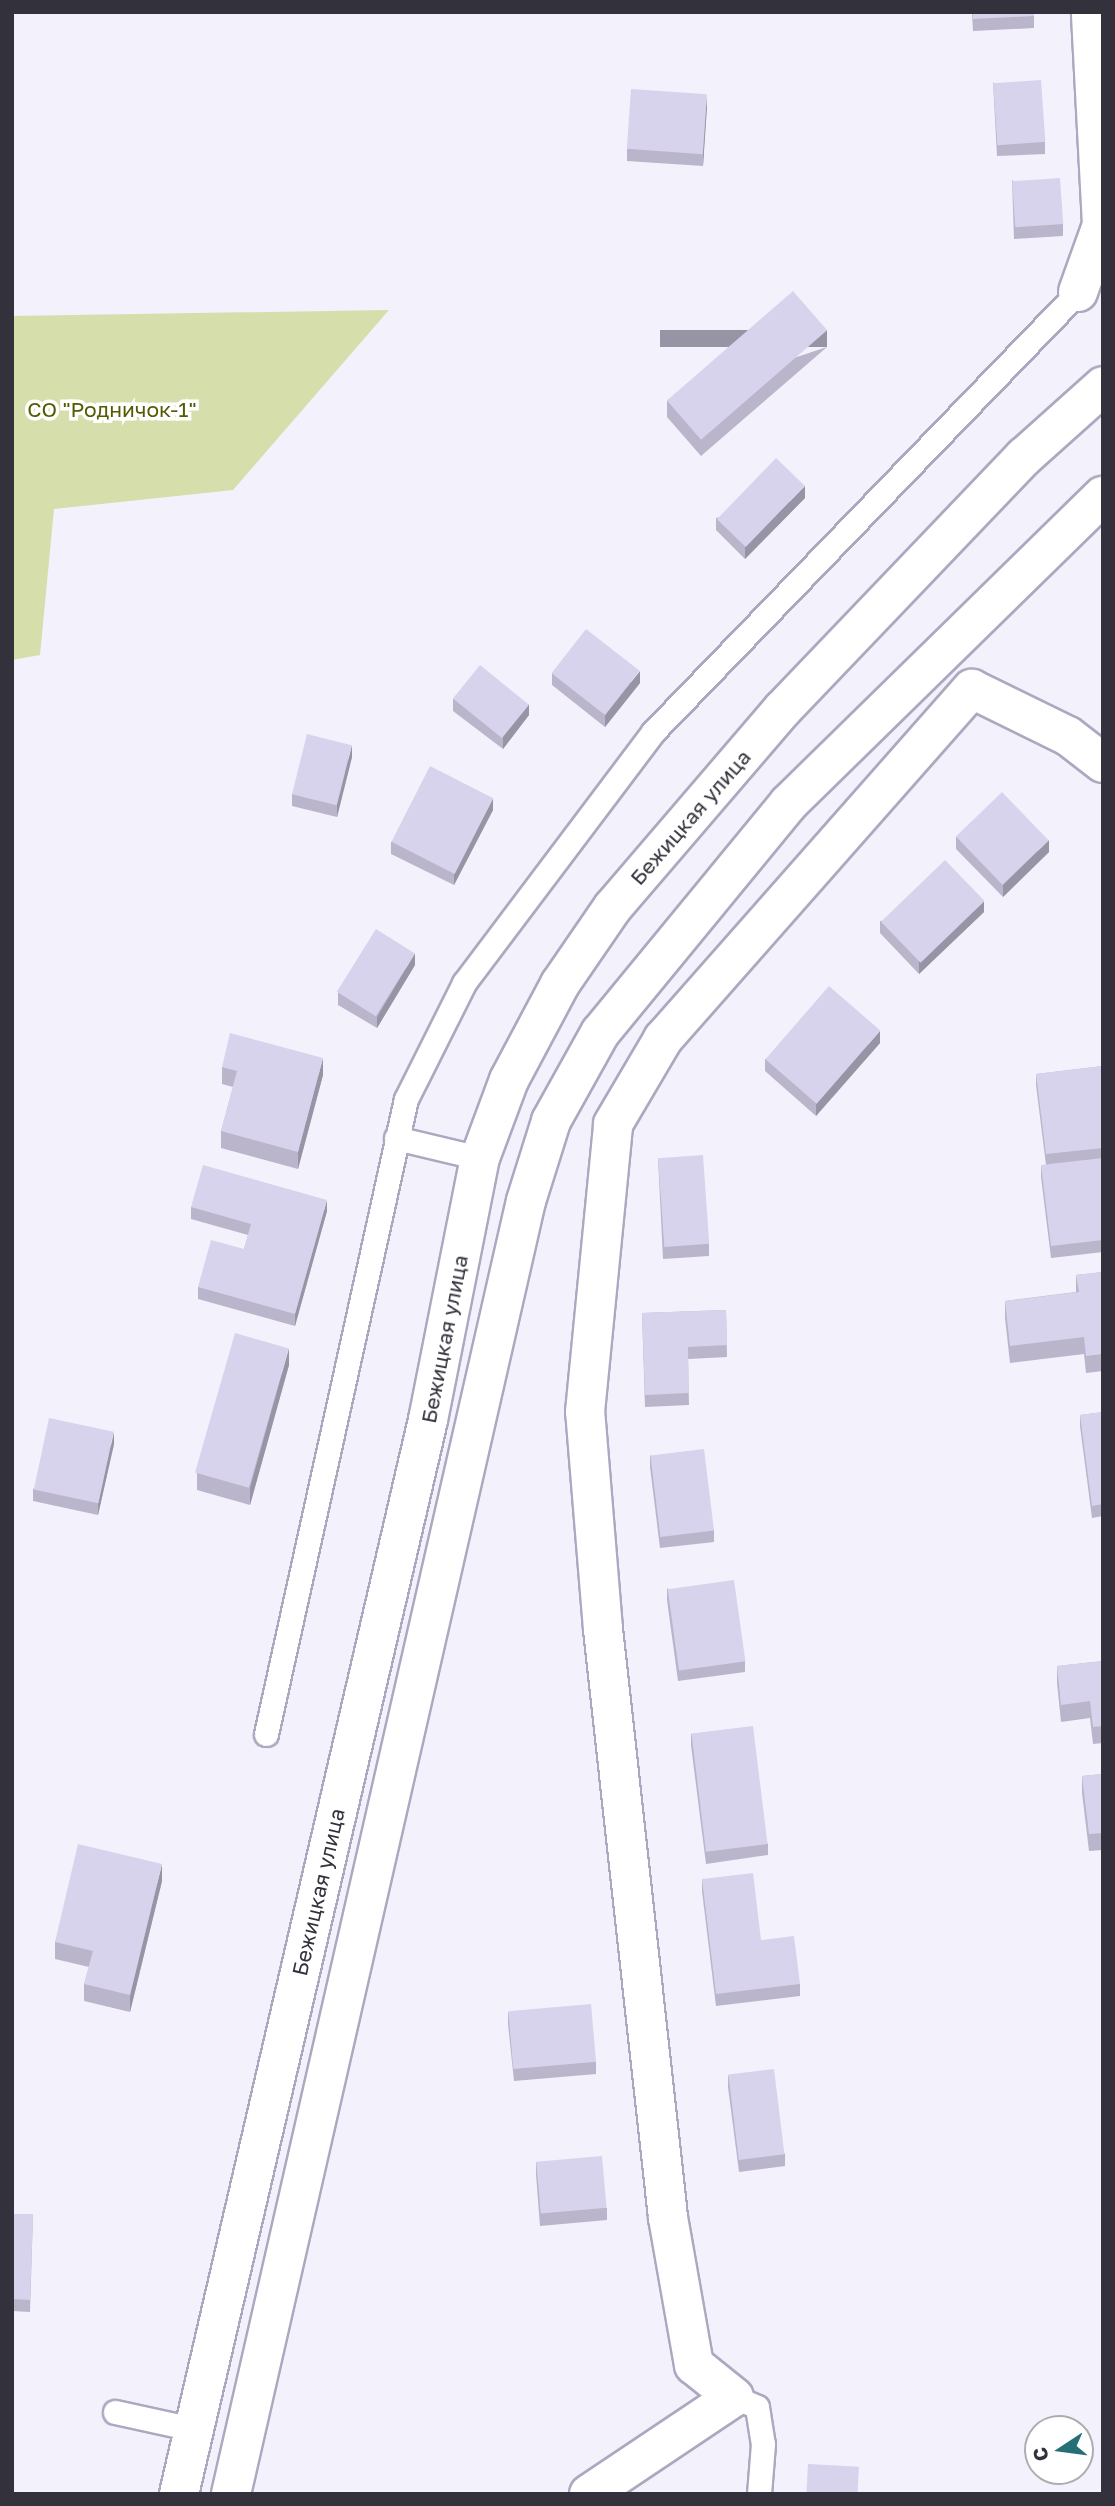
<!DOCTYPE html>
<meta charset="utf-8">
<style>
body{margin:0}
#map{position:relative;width:1115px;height:2506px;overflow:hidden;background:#f3f1fb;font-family:"Golos Text",sans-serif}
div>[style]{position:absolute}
.green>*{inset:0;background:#d6deac}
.roads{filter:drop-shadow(2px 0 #ada8c0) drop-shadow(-2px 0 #ada8c0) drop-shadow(0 2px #ada8c0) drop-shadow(0 -2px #ada8c0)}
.service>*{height:23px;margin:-11.5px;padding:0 11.5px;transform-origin:11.5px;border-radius:11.5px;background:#fff}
.minor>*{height:38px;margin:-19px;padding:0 19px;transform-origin:19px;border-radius:19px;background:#fff}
.primary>*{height:38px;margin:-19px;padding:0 19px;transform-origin:19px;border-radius:19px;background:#fff}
.wall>*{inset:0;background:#bab5cb}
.shaded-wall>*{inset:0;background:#9794a5;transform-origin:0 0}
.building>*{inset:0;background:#d8d3ec;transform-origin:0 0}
span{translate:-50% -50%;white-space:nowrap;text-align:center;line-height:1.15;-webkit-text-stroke:7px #fff;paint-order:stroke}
.park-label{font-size:21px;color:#545b02}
.street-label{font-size:21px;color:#33313b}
.frame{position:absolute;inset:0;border:14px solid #33313b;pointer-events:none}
.north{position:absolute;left:1024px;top:2415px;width:70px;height:70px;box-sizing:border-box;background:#fff;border:2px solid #adadb1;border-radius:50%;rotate:257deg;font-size:19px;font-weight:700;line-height:28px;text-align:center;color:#33313b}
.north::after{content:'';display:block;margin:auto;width:24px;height:32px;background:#256f77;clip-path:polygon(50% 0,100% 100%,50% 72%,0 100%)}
</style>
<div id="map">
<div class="green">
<div style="clip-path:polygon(389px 310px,233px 490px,54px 509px,40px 655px,12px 660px,12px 316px)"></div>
</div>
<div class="roads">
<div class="service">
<div style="left:396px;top:1138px;width:86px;rotate:13.4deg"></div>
<div style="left:266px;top:1734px;width:650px;rotate:-77.57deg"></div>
<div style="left:406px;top:1099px;width:130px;rotate:-63.4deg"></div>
<div style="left:464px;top:983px;width:314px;rotate:-53deg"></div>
<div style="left:653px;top:732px;width:612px;rotate:-45.99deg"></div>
<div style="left:734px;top:2397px;width:25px;rotate:23deg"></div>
<div style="left:757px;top:2407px;width:37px;rotate:81deg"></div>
<div style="left:763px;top:2444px;width:50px;rotate:94.6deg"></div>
<div style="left:115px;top:2412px;width:80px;rotate:12.3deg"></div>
</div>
<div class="minor">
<div style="left:1078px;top:292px;width:71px;rotate:-70.3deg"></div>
<div style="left:1102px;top:225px;width:213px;rotate:-93deg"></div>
<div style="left:589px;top:2494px;width:174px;rotate:-33.8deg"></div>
<div style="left:734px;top:2397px;width:51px;rotate:-141.3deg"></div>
<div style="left:694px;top:2365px;width:150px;rotate:-100deg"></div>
<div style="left:668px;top:2217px;width:592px;rotate:-96.31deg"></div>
<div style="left:603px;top:1629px;width:218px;rotate:-94.7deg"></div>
<div style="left:585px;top:1412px;width:289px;rotate:-84.4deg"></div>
<div style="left:613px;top:1124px;width:99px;rotate:-59.5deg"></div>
<div style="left:663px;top:1039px;width:467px;rotate:-48.6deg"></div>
<div style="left:972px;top:689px;width:107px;rotate:26.1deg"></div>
<div style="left:1068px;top:736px;width:44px;rotate:37.6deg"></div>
</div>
<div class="primary">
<div style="left:179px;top:2494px;width:1102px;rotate:-76.95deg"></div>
<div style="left:428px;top:1420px;width:267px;rotate:-78.8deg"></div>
<div style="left:480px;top:1158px;width:83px;rotate:-69.6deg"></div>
<div style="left:509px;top:1080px;width:109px;rotate:-62deg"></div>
<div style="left:560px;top:984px;width:93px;rotate:-55.5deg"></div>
<div style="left:613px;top:907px;width:261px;rotate:-49.4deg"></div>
<div style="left:783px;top:709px;width:349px;rotate:-46.3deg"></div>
<div style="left:1024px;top:457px;width:106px;rotate:-41.9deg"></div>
<div style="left:231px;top:2494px;width:1326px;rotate:-77.15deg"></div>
<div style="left:526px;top:1201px;width:84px;rotate:-72.6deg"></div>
<div style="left:551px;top:1121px;width:101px;rotate:-60.9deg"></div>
<div style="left:600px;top:1033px;width:298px;rotate:-50.6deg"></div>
<div style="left:789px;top:803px;width:439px;rotate:-44.4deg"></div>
</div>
</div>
<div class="wall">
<div style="clip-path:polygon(972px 12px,1034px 12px,1034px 28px,973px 31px)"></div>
<div style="clip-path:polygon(993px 82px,1045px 142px,1045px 154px,997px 156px)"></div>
<div style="clip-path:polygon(707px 106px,703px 166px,627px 161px,627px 149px)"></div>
<div style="clip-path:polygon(1012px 180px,1063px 224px,1063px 236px,1014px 239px)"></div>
<div style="clip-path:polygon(827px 347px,701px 456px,667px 417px,667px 400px)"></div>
<div style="clip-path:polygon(805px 498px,745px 559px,716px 530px,716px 518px)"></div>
<div style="clip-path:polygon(552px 673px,640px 683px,605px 727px,552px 685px)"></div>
<div style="clip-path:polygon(453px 699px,529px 715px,503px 749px,453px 711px)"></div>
<div style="clip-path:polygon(352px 757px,337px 817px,292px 806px,292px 794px)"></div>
<div style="clip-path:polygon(493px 810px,454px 885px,391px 854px,391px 842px)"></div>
<div style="clip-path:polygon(956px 837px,1049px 852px,1003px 897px,956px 849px)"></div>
<div style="clip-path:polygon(984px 912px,919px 974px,880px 933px,880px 921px)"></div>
<div style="clip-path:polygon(415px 965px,377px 1028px,338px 1005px,338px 993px)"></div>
<div style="clip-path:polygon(880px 1043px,816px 1116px,765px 1071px,765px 1059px)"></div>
<div style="clip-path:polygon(1103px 1066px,1103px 1252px,1051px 1258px,1041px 1177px,1041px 1165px,1046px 1165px,1036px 1085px,1036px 1074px)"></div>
<div style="clip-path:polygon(222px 1067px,323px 1075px,298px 1169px,221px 1148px,221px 1131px,233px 1087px,222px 1084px)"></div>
<div style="clip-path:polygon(658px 1158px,709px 1244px,709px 1256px,663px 1259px)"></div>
<div style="clip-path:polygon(191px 1207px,327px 1211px,295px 1326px,198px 1299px,198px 1287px,244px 1249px,248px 1235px,191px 1219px)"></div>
<div style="clip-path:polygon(1103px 1272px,1103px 1371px,1086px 1373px,1084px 1354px,1010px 1363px,1005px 1318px,1005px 1301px,1076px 1292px,1076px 1275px)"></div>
<div style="clip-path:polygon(726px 1310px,727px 1357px,688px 1359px,689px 1405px,645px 1407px,642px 1313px)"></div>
<div style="clip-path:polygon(289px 1365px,250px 1505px,197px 1490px,197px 1473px)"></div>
<div style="clip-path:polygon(1103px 1412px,1103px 1516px,1092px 1518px,1080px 1426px,1080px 1415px)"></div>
<div style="clip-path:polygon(114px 1444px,98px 1515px,33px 1501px,33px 1489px)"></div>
<div style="clip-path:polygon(650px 1455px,714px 1530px,714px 1542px,660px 1548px,650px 1467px)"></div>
<div style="clip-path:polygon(667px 1588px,745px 1661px,745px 1672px,678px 1681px,667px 1600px)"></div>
<div style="clip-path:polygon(1103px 1661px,1103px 1743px,1093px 1744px,1090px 1718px,1061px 1722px,1057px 1683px,1057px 1666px)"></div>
<div style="clip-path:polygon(691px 1733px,768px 1844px,768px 1855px,706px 1864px,691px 1745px)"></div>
<div style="clip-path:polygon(1103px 1774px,1103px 1850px,1089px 1851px,1082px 1793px,1082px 1776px)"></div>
<div style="clip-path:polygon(702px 1879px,761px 1940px,800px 1984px,800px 1996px,716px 2006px,702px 1891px)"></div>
<div style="clip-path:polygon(162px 1881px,130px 2012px,84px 2001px,84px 1984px,89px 1967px,55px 1959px,55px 1942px)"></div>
<div style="clip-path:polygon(508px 2012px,596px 2062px,596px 2074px,514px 2081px,508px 2024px)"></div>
<div style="clip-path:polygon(728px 2075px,785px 2154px,785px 2166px,739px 2172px,728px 2087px)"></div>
<div style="clip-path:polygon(536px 2162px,607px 2208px,607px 2220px,540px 2226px,536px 2174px)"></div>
<div style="clip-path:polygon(12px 2214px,33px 2214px,30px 2312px,12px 2311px)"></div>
</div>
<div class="shaded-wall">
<div style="clip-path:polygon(707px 94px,707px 106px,703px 166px,703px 154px)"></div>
<div style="left:827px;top:330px;width:17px;height:167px;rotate:90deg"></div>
<div style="clip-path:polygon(805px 486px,805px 498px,745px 559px,745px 547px)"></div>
<div style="clip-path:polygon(640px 671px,640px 683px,605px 727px,605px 715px)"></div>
<div style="clip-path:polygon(529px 704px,529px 715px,503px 749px,503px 737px)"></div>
<div style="clip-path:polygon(352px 745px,352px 757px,337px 817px,337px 805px)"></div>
<div style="clip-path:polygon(493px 798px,493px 810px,454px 885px,454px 874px)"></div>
<div style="clip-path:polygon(1049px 840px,1049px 852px,1003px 897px,1003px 885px)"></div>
<div style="clip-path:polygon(984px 901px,984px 912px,919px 974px,919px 962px)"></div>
<div style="clip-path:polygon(415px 953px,415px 965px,377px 1028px,377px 1017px)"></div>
<div style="clip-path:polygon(880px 1031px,880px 1043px,816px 1116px,816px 1104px)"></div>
<div style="clip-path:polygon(323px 1058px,323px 1075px,298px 1169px,298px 1152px)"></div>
<div style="clip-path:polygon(327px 1200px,327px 1211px,295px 1326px,295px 1314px)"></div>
<div style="clip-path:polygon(289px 1348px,289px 1365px,250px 1505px,250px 1488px)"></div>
<div style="clip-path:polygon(114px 1432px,114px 1444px,98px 1515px,98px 1503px)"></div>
<div style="clip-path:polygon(162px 1864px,162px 1881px,130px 2012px,130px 1995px)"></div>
</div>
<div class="building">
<div style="clip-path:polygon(973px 12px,1034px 12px,1034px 16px,973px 19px)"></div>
<div style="left:1041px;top:80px;width:62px;height:48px;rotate:86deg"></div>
<div style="left:631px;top:89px;width:76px;height:60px;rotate:4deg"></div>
<div style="left:1060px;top:178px;width:46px;height:48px;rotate:86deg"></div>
<div style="left:793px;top:291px;width:52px;height:167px;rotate:49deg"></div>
<div style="left:776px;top:458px;width:40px;height:85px;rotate:44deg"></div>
<div style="left:586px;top:629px;width:68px;height:56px;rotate:38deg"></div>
<div style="left:480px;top:665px;width:63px;height:43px;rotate:39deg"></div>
<div style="left:307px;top:734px;width:46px;height:62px;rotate:14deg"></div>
<div style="left:430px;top:766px;width:71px;height:85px;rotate:27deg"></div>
<div style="left:1002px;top:792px;width:67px;height:64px;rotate:46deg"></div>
<div style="left:945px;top:860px;width:57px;height:89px;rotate:46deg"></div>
<div style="left:376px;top:929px;width:46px;height:74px;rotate:32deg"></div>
<div style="left:829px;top:986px;width:68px;height:97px;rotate:41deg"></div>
<div style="clip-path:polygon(230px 1033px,323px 1058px,298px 1152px,221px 1131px,237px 1071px,222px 1067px)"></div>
<div style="clip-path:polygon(1103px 1066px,1103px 1148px,1046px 1154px,1036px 1074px)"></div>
<div style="left:703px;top:1155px;width:89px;height:45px;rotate:86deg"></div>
<div style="clip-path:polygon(1103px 1158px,1103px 1240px,1051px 1246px,1041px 1165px)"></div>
<div style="clip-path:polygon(203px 1165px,327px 1200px,295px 1314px,198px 1287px,211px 1240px,244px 1249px,251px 1224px,191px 1207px)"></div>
<div style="clip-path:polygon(1103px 1272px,1103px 1354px,1086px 1356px,1084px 1337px,1010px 1346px,1005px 1301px,1079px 1292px,1076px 1275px)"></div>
<div style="clip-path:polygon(726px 1310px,727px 1345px,688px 1347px,689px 1393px,645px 1395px,642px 1313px)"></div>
<div style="left:235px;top:1333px;width:56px;height:145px;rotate:16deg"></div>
<div style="clip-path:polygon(1103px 1412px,1103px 1504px,1092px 1506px,1080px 1415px)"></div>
<div style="left:49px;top:1418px;width:66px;height:73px;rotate:12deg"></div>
<div style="left:704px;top:1449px;width:82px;height:54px;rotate:83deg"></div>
<div style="left:734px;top:1580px;width:82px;height:67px;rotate:82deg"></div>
<div style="clip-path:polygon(1103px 1661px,1103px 1726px,1093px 1727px,1090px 1701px,1061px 1705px,1057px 1666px)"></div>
<div style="left:753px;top:1726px;width:119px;height:62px;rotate:83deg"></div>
<div style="clip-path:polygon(1103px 1774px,1103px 1833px,1089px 1834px,1082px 1776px)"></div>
<div style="clip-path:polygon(78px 1844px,162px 1864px,130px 1995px,84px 1984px,93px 1951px,55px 1942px)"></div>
<div style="clip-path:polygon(753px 1873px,761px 1940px,794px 1936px,800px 1984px,716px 1994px,702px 1879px)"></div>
<div style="left:591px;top:2004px;width:58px;height:83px;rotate:85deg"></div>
<div style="left:774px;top:2069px;width:86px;height:46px;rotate:83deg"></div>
<div style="left:602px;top:2156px;width:52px;height:66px;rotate:85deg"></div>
<div style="clip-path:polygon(12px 2214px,33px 2214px,30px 2300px,12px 2299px)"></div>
<div style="left:808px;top:2464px;width:51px;height:30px;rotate:3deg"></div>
</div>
<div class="park-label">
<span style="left:112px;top:409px">СО "Родничок-1"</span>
</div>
<div class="street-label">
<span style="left:690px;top:817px;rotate:-49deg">Бежицкая улица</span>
<span style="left:444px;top:1339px;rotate:-79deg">Бежицкая улица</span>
<span style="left:318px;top:1892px;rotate:-77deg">Бежицкая улица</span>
</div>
<div class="frame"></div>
<div class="north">С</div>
</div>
